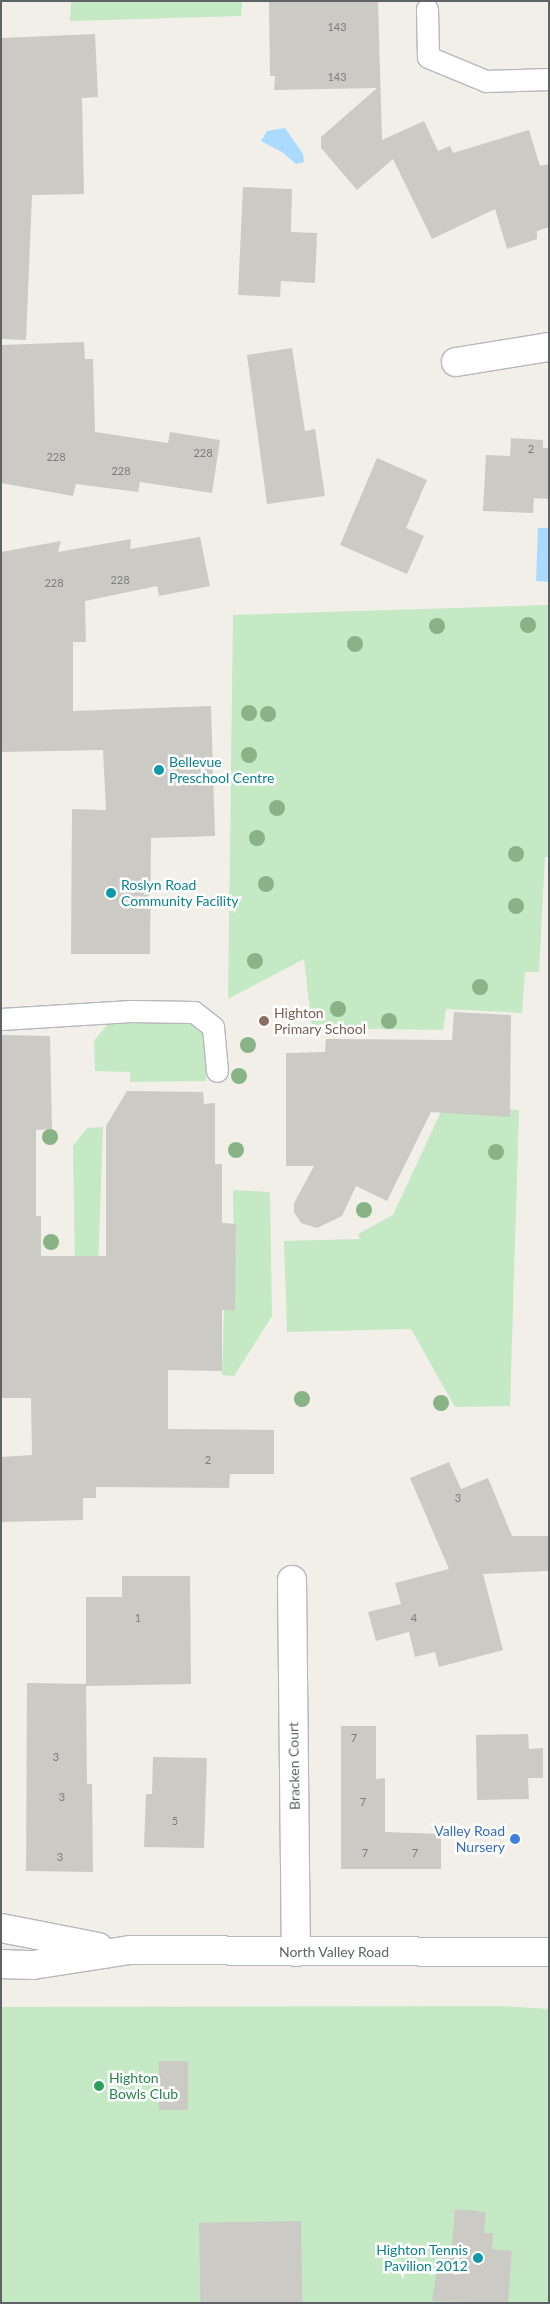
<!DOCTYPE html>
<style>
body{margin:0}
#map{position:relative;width:550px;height:2304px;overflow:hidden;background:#f1efe8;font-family:Lato,sans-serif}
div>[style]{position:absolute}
.green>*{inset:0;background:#c5e8c5}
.water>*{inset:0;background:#aadaff}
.building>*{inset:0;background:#cccac5;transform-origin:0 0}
.roads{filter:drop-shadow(1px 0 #b5b8bc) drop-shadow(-1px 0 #b5b8bc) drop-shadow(0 1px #b5b8bc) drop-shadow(0 -1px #b5b8bc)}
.service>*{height:21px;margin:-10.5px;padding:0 10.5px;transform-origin:10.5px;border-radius:10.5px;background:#fff}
.minor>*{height:28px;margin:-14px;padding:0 14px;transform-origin:14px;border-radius:14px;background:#fff}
.secondary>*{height:28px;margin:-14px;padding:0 14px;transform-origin:14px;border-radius:14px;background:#fff}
.trees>*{width:16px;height:16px;margin:-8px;border-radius:50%;background:#89b387}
.dots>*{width:14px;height:14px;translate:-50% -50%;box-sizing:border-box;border:2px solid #fff;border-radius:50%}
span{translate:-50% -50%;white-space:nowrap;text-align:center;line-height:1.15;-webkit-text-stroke:5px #fff;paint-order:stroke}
.number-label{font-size:11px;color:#7a7d7f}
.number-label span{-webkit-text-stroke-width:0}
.culture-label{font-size:14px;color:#0d838f}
.left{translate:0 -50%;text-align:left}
.right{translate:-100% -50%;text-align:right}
.education-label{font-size:14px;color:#785e54}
.street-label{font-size:14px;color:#5f6368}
.shop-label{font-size:14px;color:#366cbe}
.leisure-label{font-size:14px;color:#27864d}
.frame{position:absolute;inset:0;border:2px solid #5f6368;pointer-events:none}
</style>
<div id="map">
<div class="green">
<div style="clip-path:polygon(71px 1px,242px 1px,241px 16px,70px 21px)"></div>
<div style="clip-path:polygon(549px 605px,549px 857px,545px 857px,539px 972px,525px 972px,522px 1013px,446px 1009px,443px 1030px,312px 1028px,304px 959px,228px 999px,233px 615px)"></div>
<div style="clip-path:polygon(112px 1019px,192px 1020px,200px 1024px,208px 1038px,206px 1081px,130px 1082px,130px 1072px,95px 1071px,94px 1041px)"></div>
<div style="clip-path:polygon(445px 1103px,519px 1110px,510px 1406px,455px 1407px,411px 1329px,287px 1332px,284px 1241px,360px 1239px,358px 1234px,393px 1215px)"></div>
<div style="clip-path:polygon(103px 1127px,98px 1268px,75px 1268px,73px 1146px,87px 1128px)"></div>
<div style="clip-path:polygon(233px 1190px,270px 1192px,272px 1316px,234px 1376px,222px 1375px,224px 1310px,235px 1310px)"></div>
<div style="clip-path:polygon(500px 2006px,549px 2009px,549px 2303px,1px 2303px,1px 2007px)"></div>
</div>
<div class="water">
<div style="clip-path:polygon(285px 128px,303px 154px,304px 162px,296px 164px,282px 152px,261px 141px,267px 131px)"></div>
<div style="clip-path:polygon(538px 528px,549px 528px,549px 582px,536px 581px)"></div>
</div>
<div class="building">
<div style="clip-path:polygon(269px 1px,378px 1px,382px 140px,424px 121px,438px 151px,450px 146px,453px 153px,529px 130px,540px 166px,549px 164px,549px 227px,537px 231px,537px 239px,507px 249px,495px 209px,432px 239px,393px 159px,357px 190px,321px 148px,321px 137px,377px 88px,274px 90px,275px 76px,270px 76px)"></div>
<div style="clip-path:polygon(95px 34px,98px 97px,82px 98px,84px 194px,32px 195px,26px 340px,1px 339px,1px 38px)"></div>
<div style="clip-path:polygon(243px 187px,292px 189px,291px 232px,317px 233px,315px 283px,281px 281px,280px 297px,238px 295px)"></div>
<div style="clip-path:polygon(84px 342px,85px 359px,93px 359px,95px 432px,168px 443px,170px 432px,220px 440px,212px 493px,140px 482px,138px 492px,76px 484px,73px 496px,1px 483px,1px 345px)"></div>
<div style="clip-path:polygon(292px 348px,305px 431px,315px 429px,325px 496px,267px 504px,247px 355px)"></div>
<div style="clip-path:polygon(511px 438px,543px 440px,543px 448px,549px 448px,549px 499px,534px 498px,533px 513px,483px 511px,486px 455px,510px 456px)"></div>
<div style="clip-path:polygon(377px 458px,427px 480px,406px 528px,424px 536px,407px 574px,340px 545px)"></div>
<div style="clip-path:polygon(200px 537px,210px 586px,159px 596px,157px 586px,85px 601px,86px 642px,73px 642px,73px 711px,211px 706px,215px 836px,151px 838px,150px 954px,71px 954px,72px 809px,106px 810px,103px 750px,1px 752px,1px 552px,61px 541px,58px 552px,131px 539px,130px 549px)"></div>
<div style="clip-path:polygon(454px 1012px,511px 1015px,510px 1117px,431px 1112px,387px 1201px,356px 1186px,342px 1216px,317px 1228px,301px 1223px,294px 1212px,294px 1203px,314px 1166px,286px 1166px,286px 1053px,325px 1052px,326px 1039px,452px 1040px)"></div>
<div style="clip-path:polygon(1px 1035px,50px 1036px,52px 1129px,36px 1130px,36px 1216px,41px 1216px,41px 1256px,106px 1256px,106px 1126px,127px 1091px,203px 1092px,204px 1104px,215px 1103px,215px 1164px,222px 1164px,222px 1223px,236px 1224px,235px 1311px,222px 1310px,222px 1371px,168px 1370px,168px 1429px,274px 1430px,274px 1474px,230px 1474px,229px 1488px,96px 1487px,96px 1498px,83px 1498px,83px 1520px,1px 1522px,1px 1457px,32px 1455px,31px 1398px,1px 1398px)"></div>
<div style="clip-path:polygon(449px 1462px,461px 1489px,488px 1478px,512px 1536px,548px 1536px,548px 1571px,483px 1574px,503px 1650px,439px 1667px,435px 1652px,415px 1657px,409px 1632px,376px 1641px,368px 1612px,401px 1604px,395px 1583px,449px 1569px,410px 1478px)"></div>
<div style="clip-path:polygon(122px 1576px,190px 1576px,191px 1684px,86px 1686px,87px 1784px,92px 1784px,93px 1872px,26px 1871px,27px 1683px,86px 1684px,86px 1597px,122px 1597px)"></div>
<div style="clip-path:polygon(341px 1726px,376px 1726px,376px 1779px,385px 1778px,385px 1832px,441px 1834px,441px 1869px,341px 1869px)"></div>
<div style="clip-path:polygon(528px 1734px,529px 1749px,543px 1748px,543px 1778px,528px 1778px,529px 1799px,477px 1800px,476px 1735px)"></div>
<div style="clip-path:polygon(153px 1757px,207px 1758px,204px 1848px,144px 1847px,146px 1794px,152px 1794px)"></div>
<div style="left:159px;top:2061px;width:29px;height:49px"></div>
<div style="clip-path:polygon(455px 2209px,486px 2212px,484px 2233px,493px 2233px,492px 2249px,512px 2251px,508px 2303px,432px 2301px,436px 2275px,452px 2246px)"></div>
<div style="left:301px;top:2221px;width:82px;height:102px;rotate:89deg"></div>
</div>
<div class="roads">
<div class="service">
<div style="left:427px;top:9px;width:48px;rotate:88.8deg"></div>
<div style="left:428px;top:57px;width:63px;rotate:22.5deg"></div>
<div style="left:486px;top:81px;width:63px;rotate:-1.8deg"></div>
<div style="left:1px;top:1019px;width:130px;rotate:-3.5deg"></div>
<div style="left:131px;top:1011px;width:63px;rotate:0.9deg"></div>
<div style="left:194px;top:1012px;width:24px;rotate:38deg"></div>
<div style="left:213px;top:1027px;width:44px;rotate:84.8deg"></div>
</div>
<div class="minor">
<div style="left:456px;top:362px;width:94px;rotate:-9.2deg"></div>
<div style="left:292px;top:1580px;width:372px;rotate:89.4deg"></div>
</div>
<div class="secondary">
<div style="left:1px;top:1928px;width:99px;rotate:11.1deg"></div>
<div style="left:1px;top:1964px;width:32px;rotate:2deg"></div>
<div style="left:33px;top:1965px;width:98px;rotate:-8.8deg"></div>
<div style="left:130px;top:1950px;width:419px;rotate:0.3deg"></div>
</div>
</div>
<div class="trees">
<div style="left:528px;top:625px"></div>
<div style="left:437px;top:626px"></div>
<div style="left:355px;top:644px"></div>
<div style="left:249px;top:713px"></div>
<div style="left:268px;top:714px"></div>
<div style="left:249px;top:755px"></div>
<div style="left:277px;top:808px"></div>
<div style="left:257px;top:838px"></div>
<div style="left:516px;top:854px"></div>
<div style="left:266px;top:884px"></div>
<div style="left:516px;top:906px"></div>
<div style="left:255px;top:961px"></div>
<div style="left:480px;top:987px"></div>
<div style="left:338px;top:1009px"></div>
<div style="left:389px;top:1021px"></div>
<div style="left:248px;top:1045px"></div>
<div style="left:239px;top:1076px"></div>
<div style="left:50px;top:1137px"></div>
<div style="left:236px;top:1150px"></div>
<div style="left:496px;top:1152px"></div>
<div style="left:364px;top:1210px"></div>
<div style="left:51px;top:1242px"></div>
<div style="left:302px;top:1399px"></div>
<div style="left:441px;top:1403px"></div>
</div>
<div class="dots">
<div style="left:159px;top:770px;background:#0f9aa8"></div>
<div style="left:111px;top:893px;background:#0f9aa8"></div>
<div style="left:264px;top:1021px;background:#8d6e63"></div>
<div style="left:515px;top:1839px;background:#3f7fe0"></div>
<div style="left:99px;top:2086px;background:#2e9e5b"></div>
<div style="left:478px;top:2258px;background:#0f9aa8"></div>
</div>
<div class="number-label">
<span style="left:337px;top:27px">143</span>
<span style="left:337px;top:77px">143</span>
<span style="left:531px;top:449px">2</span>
<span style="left:203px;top:453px">228</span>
<span style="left:56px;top:457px">228</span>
<span style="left:121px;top:471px">228</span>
<span style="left:120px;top:580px">228</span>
<span style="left:54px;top:583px">228</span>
<span style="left:208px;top:1460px">2</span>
<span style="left:458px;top:1498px">3</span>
<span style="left:138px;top:1618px">1</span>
<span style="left:414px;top:1618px">4</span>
<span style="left:354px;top:1738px">7</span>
<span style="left:56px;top:1757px">3</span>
<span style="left:62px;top:1797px">3</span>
<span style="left:363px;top:1802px">7</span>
<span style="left:175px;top:1821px">5</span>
<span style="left:365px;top:1853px">7</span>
<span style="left:415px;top:1853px">7</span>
<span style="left:60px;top:1857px">3</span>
</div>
<div class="culture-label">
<span class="left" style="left:169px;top:770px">Bellevue<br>Preschool Centre</span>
<span class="left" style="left:121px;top:893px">Roslyn Road<br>Community Facility</span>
<span class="right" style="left:468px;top:2258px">Highton Tennis<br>Pavilion 2012</span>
</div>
<div class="education-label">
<span class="left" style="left:274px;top:1021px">Highton<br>Primary School</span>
</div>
<div class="street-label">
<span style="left:294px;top:1766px;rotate:-91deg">Bracken Court</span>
<span style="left:334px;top:1952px">North Valley Road</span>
</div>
<div class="shop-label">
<span class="right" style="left:505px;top:1839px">Valley Road<br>Nursery</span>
</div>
<div class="leisure-label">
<span class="left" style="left:109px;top:2086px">Highton<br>Bowls Club</span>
</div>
<div class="frame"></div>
</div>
